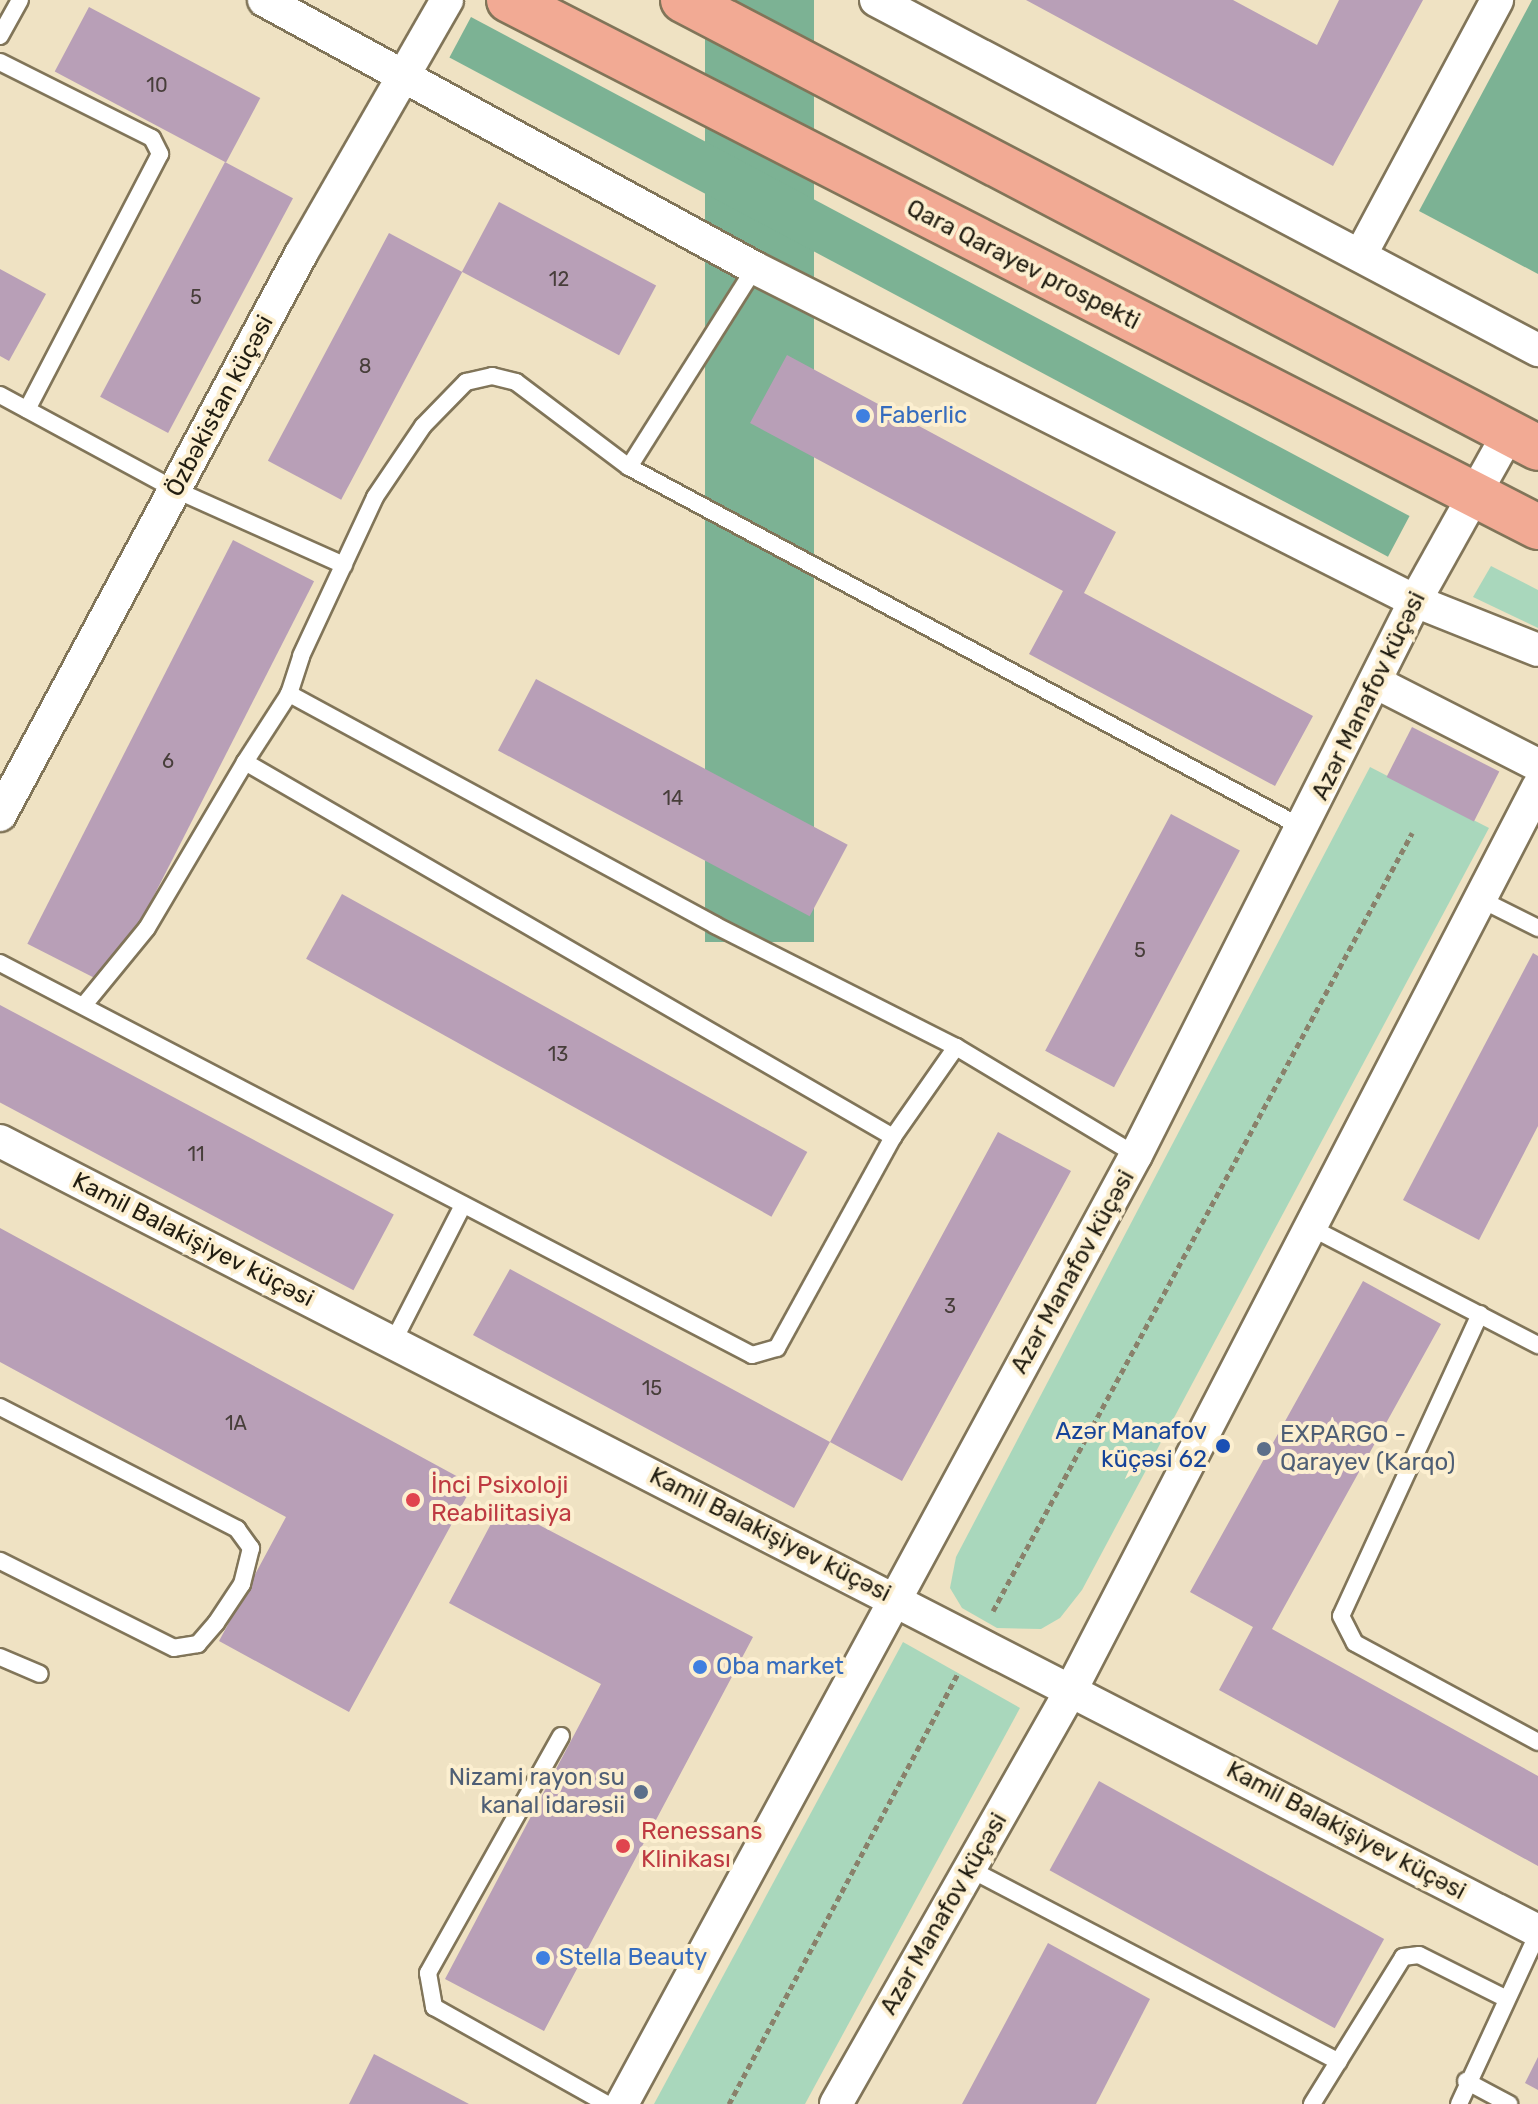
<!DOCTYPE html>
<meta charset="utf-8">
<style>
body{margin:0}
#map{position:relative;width:1538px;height:2104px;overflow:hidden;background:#efe2c3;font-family:Rubik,sans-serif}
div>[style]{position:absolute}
.green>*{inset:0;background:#a9d7bc}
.forest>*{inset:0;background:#7cb294;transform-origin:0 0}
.building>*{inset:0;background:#b89fb7;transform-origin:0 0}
.path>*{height:5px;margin-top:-2.5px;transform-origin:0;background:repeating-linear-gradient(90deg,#89816b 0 6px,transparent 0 10px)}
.roads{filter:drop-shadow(2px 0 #817559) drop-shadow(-2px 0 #817559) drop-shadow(0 2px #817559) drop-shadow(0 -2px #817559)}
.service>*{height:16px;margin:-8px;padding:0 8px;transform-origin:8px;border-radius:8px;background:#fff}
.minor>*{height:32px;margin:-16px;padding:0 16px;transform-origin:16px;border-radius:16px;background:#fff}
.primary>*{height:44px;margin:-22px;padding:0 22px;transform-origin:22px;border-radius:22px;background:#f2aa94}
.dots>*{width:22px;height:22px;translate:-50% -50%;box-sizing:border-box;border:4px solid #fcefd0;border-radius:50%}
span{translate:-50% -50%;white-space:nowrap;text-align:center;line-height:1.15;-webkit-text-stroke:8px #fcefd0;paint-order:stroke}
.number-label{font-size:20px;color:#473e3a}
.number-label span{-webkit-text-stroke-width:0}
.street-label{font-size:24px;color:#211d11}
.shop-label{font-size:24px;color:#366cbe}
.left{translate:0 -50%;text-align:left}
.transit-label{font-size:24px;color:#164399}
.right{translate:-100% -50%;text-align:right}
.service-label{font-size:24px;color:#4e5e75}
.health-label{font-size:24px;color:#be3a42}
</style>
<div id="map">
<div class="green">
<div style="clip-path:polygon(1491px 566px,1538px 590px,1538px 628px,1473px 597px)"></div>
<div style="clip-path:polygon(1370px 767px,1489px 828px,1082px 1590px,1060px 1618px,1041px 1629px,997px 1628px,962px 1608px,950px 1588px,956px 1557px)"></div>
<div style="clip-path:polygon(903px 1642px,1020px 1708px,805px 2104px,654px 2104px)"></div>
</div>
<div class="forest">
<div style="left:705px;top:0;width:109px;height:942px"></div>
<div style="clip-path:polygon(1532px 0,1538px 0,1538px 274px,1419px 211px)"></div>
<div style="left:471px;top:17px;width:1063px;height:46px;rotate:28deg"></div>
</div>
<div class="building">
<div style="clip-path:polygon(1026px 0,1233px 0,1317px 45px,1339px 0,1423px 0,1333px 166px)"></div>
<div style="left:89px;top:7px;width:194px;height:73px;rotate:28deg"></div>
<div style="left:225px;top:162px;width:77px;height:266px;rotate:28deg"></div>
<div style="left:499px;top:202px;width:178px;height:79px;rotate:28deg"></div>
<div style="left:389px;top:233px;width:83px;height:258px;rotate:28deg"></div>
<div style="clip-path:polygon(0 269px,46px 294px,9px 361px,0 356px)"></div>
<div style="clip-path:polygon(787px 355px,1116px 532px,1084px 593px,1313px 716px,1275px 786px,1029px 654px,1063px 591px,750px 423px)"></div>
<div style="left:233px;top:540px;width:91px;height:453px;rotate:27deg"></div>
<div style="left:536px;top:679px;width:353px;height:81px;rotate:28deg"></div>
<div style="left:1412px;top:727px;width:98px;height:56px;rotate:27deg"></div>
<div style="left:1171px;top:814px;width:78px;height:268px;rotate:28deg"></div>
<div style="left:342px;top:894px;width:532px;height:74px;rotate:29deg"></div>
<div style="clip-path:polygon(1533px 953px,1538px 956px,1538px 1126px,1479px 1240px,1403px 1200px)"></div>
<div style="left:0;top:1005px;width:446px;height:86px;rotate:28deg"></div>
<div style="clip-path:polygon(998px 1132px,1071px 1171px,902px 1481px,830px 1442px,794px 1508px,473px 1335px,510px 1269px,830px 1442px)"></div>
<div style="clip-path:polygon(0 1228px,473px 1485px,349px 1712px,219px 1641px,286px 1517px,0 1362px)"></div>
<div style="clip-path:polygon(1363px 1281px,1441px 1324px,1272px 1629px,1538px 1776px,1538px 1866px,1219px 1690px,1253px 1627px,1190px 1592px)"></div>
<div style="clip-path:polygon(501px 1505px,753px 1637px,544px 2031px,445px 1979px,601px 1684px,449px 1603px)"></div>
<div style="left:1099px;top:1781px;width:326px;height:102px;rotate:29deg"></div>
<div style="clip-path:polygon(1048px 1943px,1150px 1999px,1096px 2104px,962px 2104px)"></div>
<div style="clip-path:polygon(374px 2054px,469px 2104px,349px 2104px)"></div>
<div style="clip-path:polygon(1538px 2057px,1538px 2090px,1525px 2083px)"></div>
</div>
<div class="path">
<div style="left:993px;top:1611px;width:884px;rotate:-61.69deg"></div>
<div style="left:729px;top:2104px;width:487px;rotate:-62deg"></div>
</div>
<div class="roads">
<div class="service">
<div style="left:0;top:36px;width:41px;rotate:-60.9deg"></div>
<div style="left:0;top:62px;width:170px;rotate:26.6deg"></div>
<div style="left:152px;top:138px;width:18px;rotate:63deg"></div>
<div style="left:160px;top:154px;width:288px;rotate:117.5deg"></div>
<div style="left:0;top:395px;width:200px;rotate:28.4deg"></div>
<div style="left:176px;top:490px;width:184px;rotate:24.1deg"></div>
<div style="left:629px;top:467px;width:236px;rotate:-57.7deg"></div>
<div style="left:289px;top:694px;width:81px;rotate:122.9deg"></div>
<div style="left:245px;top:762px;width:749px;rotate:30.06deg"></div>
<div style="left:893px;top:1137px;width:110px;rotate:-55deg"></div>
<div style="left:1480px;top:899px;width:65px;rotate:26.6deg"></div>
<div style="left:0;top:963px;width:848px;rotate:27.53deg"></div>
<div style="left:752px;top:1355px;width:26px;rotate:-16deg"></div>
<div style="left:777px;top:1348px;width:241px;rotate:-61.2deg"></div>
<div style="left:84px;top:1005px;width:99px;rotate:-50.7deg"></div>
<div style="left:147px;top:928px;width:193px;rotate:-59.4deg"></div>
<div style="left:1136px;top:1155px;width:210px;rotate:-149deg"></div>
<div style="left:956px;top:1047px;width:270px;rotate:-153.2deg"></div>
<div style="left:715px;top:925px;width:485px;rotate:-151.5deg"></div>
<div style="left:289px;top:694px;width:40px;rotate:-72deg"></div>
<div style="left:301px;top:656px;width:175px;rotate:-65deg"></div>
<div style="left:375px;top:497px;width:86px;rotate:-55.9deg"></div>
<div style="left:423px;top:426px;width:62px;rotate:-45.7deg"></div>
<div style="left:466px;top:382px;width:27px;rotate:-13deg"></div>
<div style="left:492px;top:376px;width:25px;rotate:14deg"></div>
<div style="left:516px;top:382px;width:141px;rotate:37deg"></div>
<div style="left:629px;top:467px;width:765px;rotate:28.17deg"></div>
<div style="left:1310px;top:1227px;width:257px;rotate:27.4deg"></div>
<div style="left:1480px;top:1314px;width:332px;rotate:114.7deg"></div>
<div style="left:1341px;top:1616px;width:30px;rotate:63deg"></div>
<div style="left:1355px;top:1643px;width:208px;rotate:28.4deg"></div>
<div style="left:393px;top:1342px;width:154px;rotate:-62.9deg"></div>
<div style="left:0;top:1407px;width:267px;rotate:27.2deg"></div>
<div style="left:237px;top:1529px;width:24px;rotate:54deg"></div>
<div style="left:251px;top:1548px;width:37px;rotate:104deg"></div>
<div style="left:242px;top:1584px;width:47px;rotate:123.7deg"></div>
<div style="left:216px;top:1623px;width:28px;rotate:131deg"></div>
<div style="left:198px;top:1644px;width:24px;rotate:171deg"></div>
<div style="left:174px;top:1648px;width:195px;rotate:-153.4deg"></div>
<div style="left:0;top:1657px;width:43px;rotate:23deg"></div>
<div style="left:561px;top:1736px;width:272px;rotate:119.3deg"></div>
<div style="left:428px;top:1973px;width:35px;rotate:80deg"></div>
<div style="left:434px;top:2007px;width:198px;rotate:29.3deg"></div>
<div style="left:970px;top:1869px;width:416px;rotate:27.6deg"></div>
<div style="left:1466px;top:2081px;width:49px;rotate:28.1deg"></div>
<div style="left:1312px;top:2104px;width:173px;rotate:-58.2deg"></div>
<div style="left:1403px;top:1957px;width:16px;rotate:-7deg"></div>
<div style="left:1419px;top:1955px;width:96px;rotate:26.6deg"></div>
<div style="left:1459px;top:2104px;width:188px;rotate:-65.2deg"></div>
</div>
<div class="minor">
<div style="left:264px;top:0;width:559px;rotate:28.63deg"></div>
<div style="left:755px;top:268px;width:739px;rotate:26.77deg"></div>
<div style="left:1415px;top:601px;width:132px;rotate:21.7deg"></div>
<div style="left:876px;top:0;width:749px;rotate:27.87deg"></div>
<div style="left:1361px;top:254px;width:288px;rotate:-61.8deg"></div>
<div style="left:1377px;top:683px;width:181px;rotate:27deg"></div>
<div style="left:0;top:815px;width:637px;rotate:-61.78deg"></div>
<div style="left:301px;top:254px;width:293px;rotate:-60.1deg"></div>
<div style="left:0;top:1141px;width:1729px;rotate:27.19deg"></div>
<div style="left:622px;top:2104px;width:1079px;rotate:-61.56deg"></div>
<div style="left:1136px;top:1155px;width:620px;rotate:-63.27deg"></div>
<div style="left:1415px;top:601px;width:193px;rotate:-60.8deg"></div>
<div style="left:836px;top:2104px;width:478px;rotate:-60.4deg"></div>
<div style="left:1072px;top:1688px;width:1014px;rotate:-62.65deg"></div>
</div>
<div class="primary">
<div style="left:509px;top:0;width:1156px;rotate:27.12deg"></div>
<div style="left:683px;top:0;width:965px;rotate:27.65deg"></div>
</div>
</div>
<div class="dots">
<div style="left:863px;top:416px;background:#3f7fe0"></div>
<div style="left:1223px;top:1446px;background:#1a4fb4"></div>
<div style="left:1264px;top:1449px;background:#5c6f8a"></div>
<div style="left:413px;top:1500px;background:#e0444e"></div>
<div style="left:700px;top:1667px;background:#3f7fe0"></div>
<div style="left:641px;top:1792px;background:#5c6f8a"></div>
<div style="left:623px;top:1846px;background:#e0444e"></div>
<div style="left:543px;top:1958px;background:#3f7fe0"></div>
</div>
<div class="number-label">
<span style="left:157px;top:85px">10</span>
<span style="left:559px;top:279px">12</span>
<span style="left:196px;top:297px">5</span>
<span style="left:365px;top:366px">8</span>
<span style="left:168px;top:761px">6</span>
<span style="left:673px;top:798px">14</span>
<span style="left:1140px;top:950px">5</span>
<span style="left:558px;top:1054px">13</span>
<span style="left:196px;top:1154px">11</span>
<span style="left:950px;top:1306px">3</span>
<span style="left:652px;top:1388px">15</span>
<span style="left:236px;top:1423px">1A</span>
</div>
<div class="street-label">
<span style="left:1023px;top:265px;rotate:27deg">Qara Qarayev prospekti</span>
<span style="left:220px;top:406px;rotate:-62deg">Özbəkistan küçəsi</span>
<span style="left:1369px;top:696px;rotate:-64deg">Azər Manafov küçəsi</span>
<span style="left:193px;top:1240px;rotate:27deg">Kamil Balakişiyev küçəsi</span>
<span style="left:1073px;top:1272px;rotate:-61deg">Azər Manafov küçəsi</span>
<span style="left:770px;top:1535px;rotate:27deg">Kamil Balakişiyev küçəsi</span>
<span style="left:1346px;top:1831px;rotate:28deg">Kamil Balakişiyev küçəsi</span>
<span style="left:944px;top:1914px;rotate:-60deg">Azər Manafov küçəsi</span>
</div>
<div class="shop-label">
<span class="left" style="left:879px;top:416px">Faberlic</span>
<span class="left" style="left:716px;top:1667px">Oba market</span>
<span class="left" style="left:559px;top:1958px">Stella Beauty</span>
</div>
<div class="transit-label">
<span class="right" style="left:1207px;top:1446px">Azər Manafov<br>küçəsi 62</span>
</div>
<div class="service-label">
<span class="left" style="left:1280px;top:1449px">EXPARGO -<br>Qarayev (Karqo)</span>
<span class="right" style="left:625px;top:1792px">Nizami rayon su<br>kanal idarəsii</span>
</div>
<div class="health-label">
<span class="left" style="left:431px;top:1500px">İnci Psixoloji<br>Reabilitasiya</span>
<span class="left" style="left:641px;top:1846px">Renessans<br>Klinikası</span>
</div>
</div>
